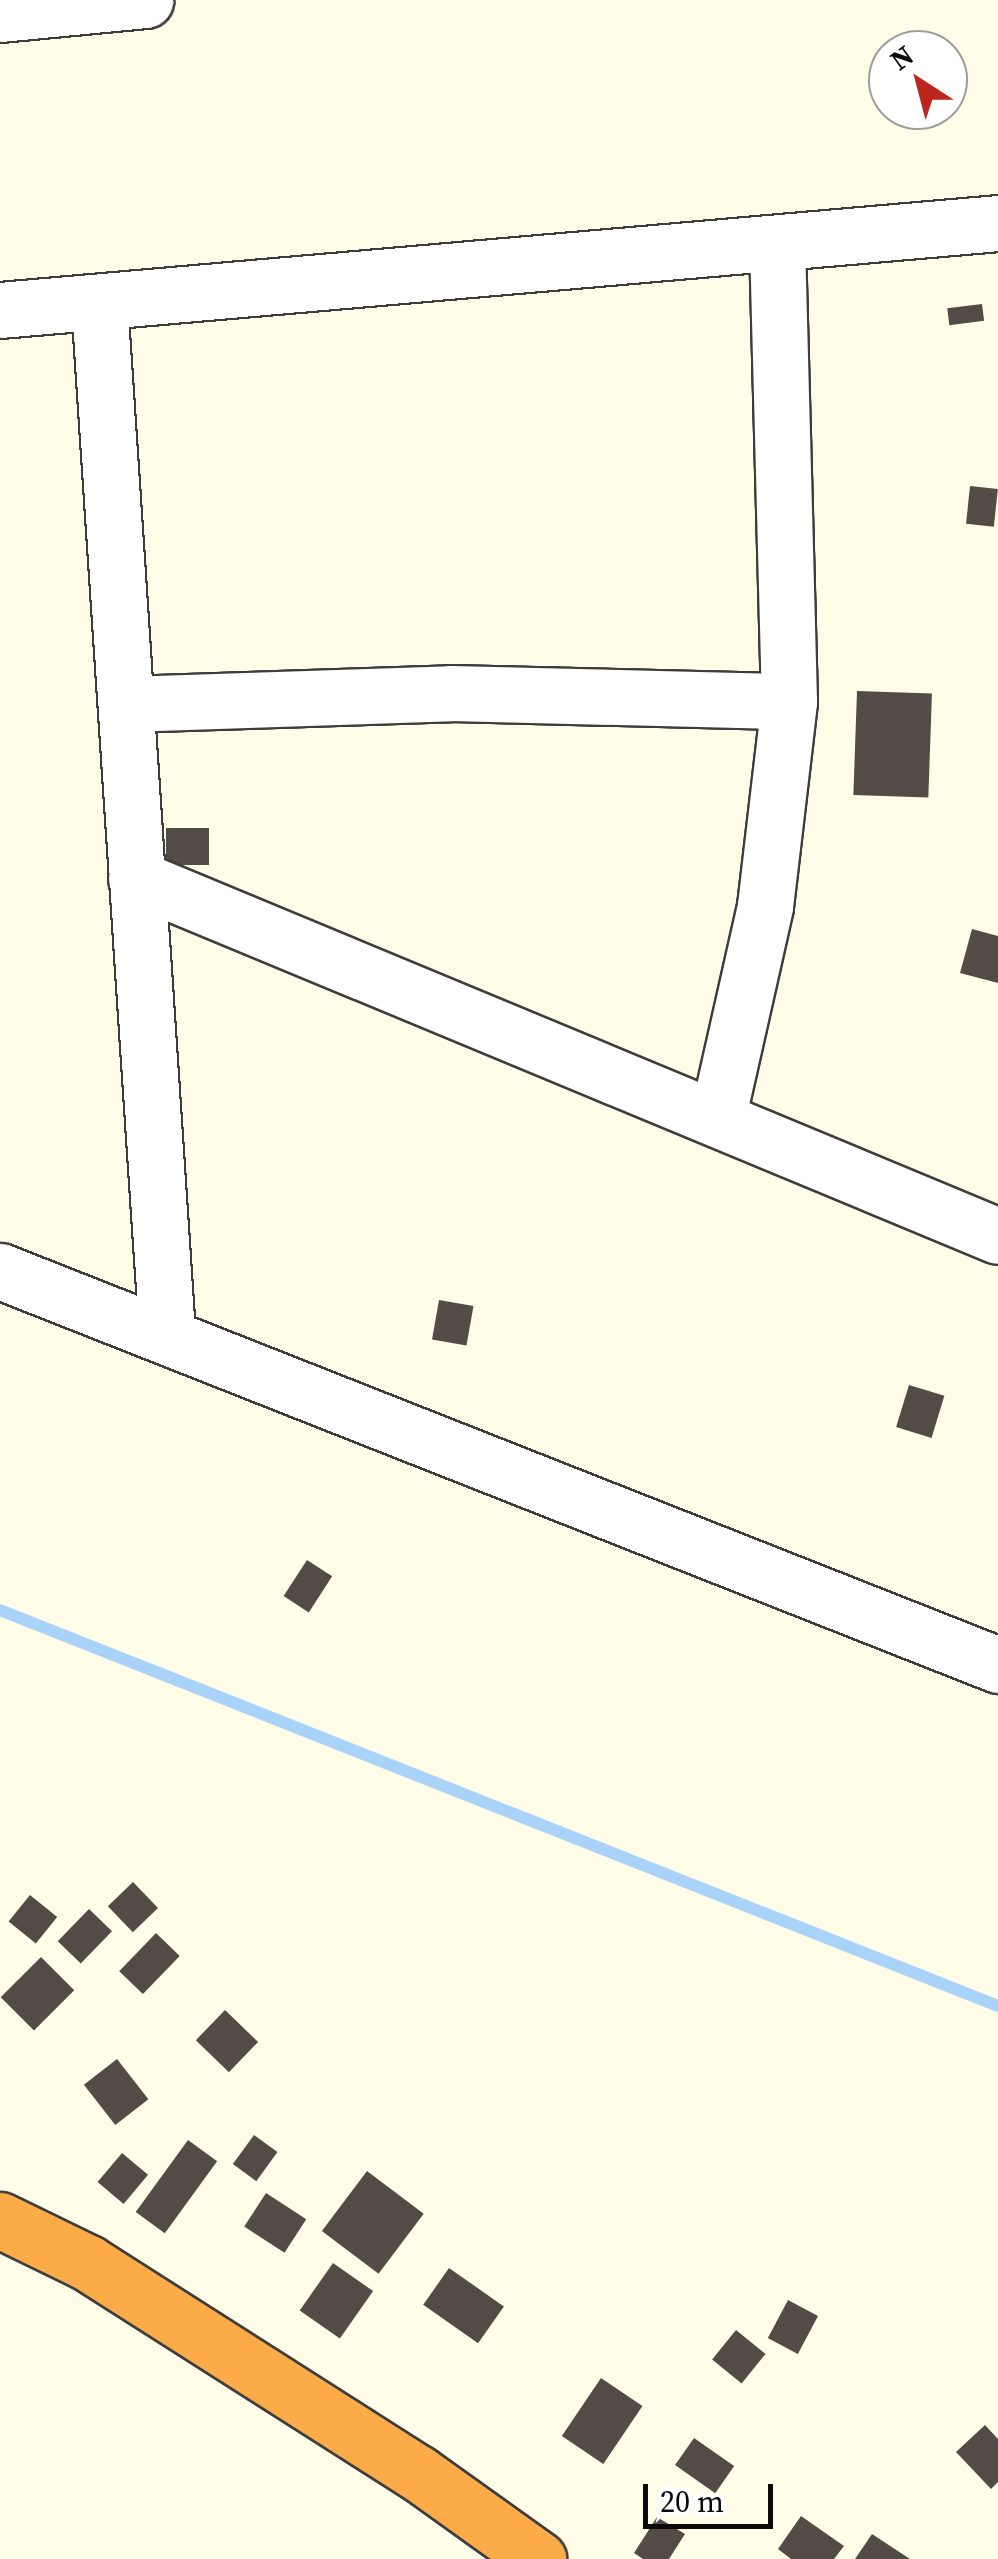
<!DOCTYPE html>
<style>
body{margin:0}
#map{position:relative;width:998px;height:2559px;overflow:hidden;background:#fffde7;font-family:"Source Serif 4",serif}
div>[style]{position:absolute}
.stream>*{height:12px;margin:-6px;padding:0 6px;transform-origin:6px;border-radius:6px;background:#a9d3f9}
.building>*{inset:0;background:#534c46;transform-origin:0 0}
.roads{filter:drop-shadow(2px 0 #3d3d3d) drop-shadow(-2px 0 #3d3d3d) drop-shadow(0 2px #3d3d3d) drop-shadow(0 -2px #3d3d3d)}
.minor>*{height:55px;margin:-27.5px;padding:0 27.5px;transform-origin:27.5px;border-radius:27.5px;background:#fff}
.highway>*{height:55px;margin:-27.5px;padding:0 27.5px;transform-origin:27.5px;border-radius:27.5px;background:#fbac49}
span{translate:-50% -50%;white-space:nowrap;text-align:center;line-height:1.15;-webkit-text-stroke:10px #fff;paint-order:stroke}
.north{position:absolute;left:868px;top:30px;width:100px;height:100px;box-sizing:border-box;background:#fff;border:2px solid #9d9d9d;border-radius:50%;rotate:324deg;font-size:28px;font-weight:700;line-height:40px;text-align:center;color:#0a0a0a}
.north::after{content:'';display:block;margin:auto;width:35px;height:45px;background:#be261d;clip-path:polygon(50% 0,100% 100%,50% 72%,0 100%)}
.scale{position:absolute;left:643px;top:2484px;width:130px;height:45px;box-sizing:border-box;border:5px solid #0a0a0a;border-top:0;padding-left:12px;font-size:30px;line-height:35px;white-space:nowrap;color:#0a0a0a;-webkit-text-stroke:8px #fff;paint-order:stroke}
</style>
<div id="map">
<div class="stream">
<div style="left:0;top:1610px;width:1074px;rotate:21.64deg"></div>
</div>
<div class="building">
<div style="left:982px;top:304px;width:17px;height:35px;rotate:83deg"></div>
<div style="left:970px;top:486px;width:28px;height:38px;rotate:6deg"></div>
<div style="left:857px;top:691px;width:75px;height:104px;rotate:2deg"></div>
<div style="left:166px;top:828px;width:43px;height:37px"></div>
<div style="clip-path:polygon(972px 929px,998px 936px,998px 983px,960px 973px)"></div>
<div style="left:439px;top:1300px;width:35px;height:40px;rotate:10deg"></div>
<div style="left:909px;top:1385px;width:37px;height:44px;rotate:17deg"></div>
<div style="left:307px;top:1560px;width:30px;height:43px;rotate:33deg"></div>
<div style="left:133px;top:1882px;width:36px;height:35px;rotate:46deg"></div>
<div style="left:30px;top:1895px;width:35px;height:34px;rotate:39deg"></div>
<div style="left:89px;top:1909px;width:32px;height:45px;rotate:44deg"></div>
<div style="left:156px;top:1933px;width:33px;height:53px;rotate:44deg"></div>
<div style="left:41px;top:1957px;width:47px;height:57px;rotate:45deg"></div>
<div style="left:225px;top:2010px;width:46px;height:42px;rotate:44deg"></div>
<div style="left:117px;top:2059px;width:51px;height:42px;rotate:52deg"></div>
<div style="left:254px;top:2135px;width:29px;height:36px;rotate:36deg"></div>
<div style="left:188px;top:2140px;width:36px;height:89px;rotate:36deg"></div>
<div style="left:122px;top:2153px;width:34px;height:38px;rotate:40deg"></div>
<div style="left:367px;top:2171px;width:71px;height:75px;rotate:37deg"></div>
<div style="left:266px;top:2193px;width:48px;height:40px;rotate:33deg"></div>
<div style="left:333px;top:2263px;width:49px;height:58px;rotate:35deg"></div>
<div style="left:449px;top:2268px;width:67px;height:45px;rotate:35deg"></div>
<div style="left:788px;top:2300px;width:34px;height:43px;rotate:28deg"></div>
<div style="left:736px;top:2330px;width:38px;height:38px;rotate:39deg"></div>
<div style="left:601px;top:2378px;width:50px;height:70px;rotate:34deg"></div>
<div style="clip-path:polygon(985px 2425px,998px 2439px,998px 2482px,991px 2489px,956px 2452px)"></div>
<div style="left:694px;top:2438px;width:49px;height:33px;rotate:35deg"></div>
<div style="clip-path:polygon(801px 2516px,844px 2546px,834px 2559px,791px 2559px,778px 2549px)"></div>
<div style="clip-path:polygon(657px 2517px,685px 2534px,669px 2559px,643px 2559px,634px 2553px)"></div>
<div style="clip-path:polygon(872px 2534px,910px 2559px,855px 2559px)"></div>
</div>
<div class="roads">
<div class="minor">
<div style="left:0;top:14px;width:146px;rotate:-5.5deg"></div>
<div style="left:99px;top:302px;width:1033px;rotate:86.23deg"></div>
<div style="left:0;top:310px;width:1002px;rotate:-4.98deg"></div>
<div style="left:126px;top:704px;width:325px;rotate:-1.9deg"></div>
<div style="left:451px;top:693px;width:338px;rotate:1.4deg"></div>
<div style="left:136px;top:878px;width:933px;rotate:22.55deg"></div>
<div style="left:718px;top:1115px;width:214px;rotate:-77.3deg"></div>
<div style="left:765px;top:906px;width:206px;rotate:-83.3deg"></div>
<div style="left:789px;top:701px;width:458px;rotate:-91.5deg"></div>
<div style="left:0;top:1271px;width:1073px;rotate:21.54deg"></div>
</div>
<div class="highway">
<div style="left:0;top:2220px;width:98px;rotate:26deg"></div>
<div style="left:88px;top:2263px;width:391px;rotate:32.5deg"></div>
<div style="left:418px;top:2473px;width:148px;rotate:35.6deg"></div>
</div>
</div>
<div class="north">N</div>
<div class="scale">20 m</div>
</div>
